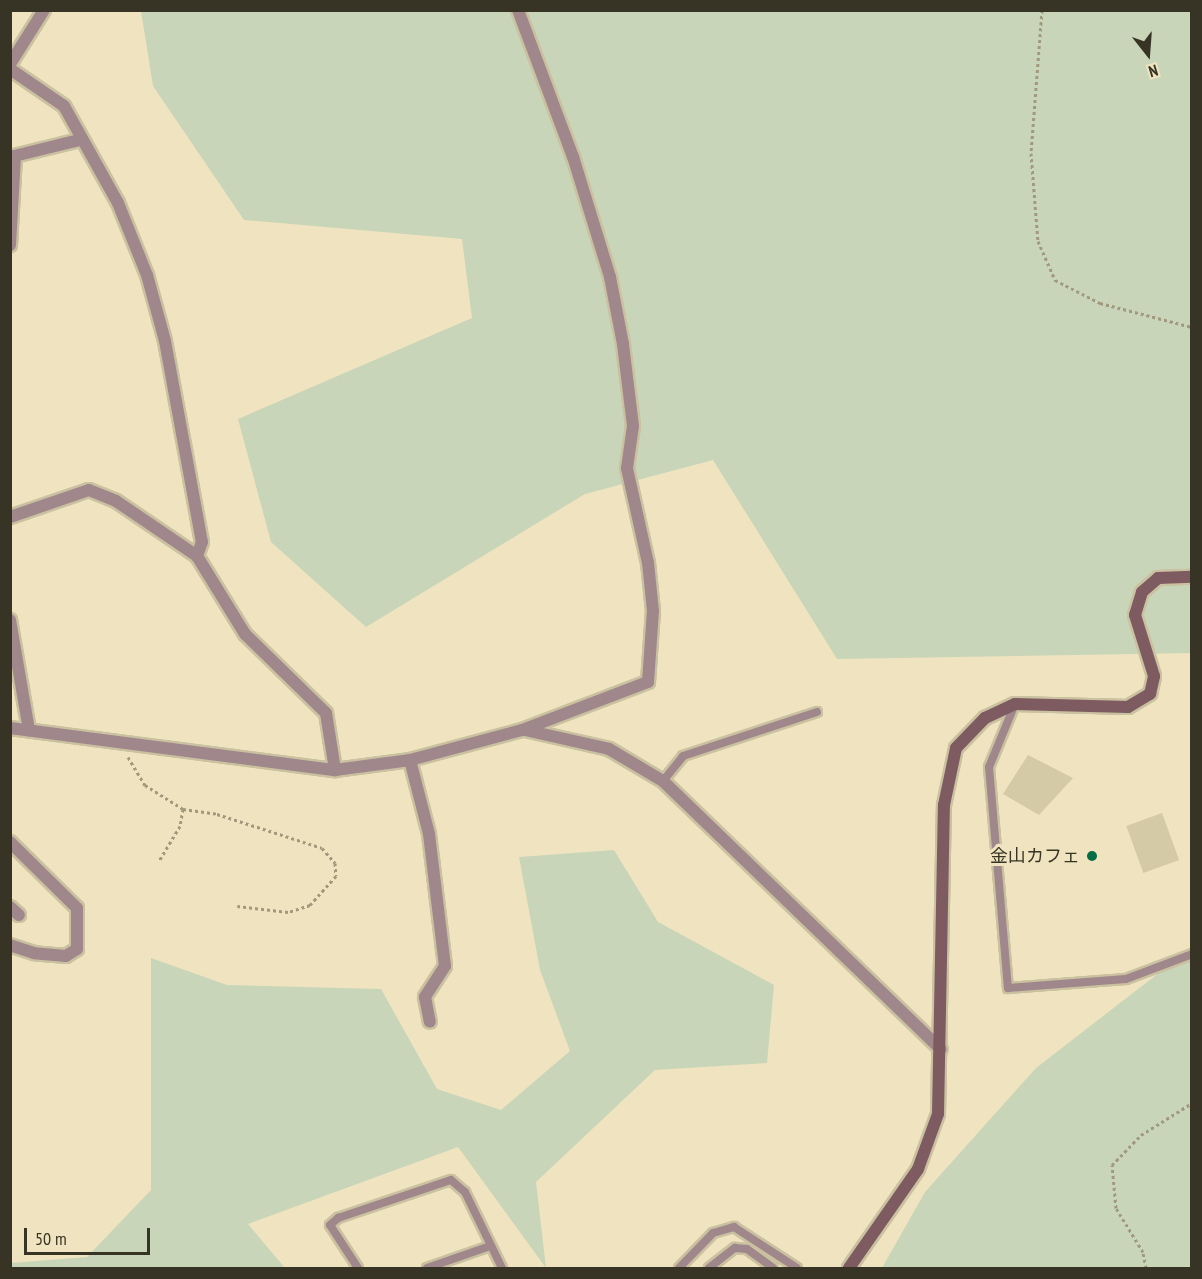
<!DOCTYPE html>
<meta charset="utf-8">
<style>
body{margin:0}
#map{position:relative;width:1202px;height:1279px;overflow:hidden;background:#efe4bf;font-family:"PT Sans Narrow","Noto Sans JP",sans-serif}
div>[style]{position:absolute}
.green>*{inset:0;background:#c9d5b8}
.building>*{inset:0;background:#d5caa6;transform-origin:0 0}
.path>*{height:3px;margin-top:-1.5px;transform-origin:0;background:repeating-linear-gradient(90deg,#a1997d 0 3px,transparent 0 6px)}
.roads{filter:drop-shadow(2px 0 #cac1a0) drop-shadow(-2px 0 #cac1a0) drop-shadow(0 2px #cac1a0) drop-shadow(0 -2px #cac1a0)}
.lane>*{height:8px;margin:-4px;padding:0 4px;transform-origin:4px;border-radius:4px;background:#a0878b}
.street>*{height:12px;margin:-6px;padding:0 6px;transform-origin:6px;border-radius:6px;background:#a0878b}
.secondary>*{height:12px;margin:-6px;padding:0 6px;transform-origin:6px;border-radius:6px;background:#7e5b61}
.dots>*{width:16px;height:16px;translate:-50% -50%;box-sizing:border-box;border:3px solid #efe4bf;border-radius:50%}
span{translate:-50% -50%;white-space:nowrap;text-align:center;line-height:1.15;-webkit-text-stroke:6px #efe4bf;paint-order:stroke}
.poi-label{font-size:18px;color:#383425}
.right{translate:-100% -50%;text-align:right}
.frame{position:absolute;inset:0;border:12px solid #383425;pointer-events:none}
.north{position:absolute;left:1118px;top:24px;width:60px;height:60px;-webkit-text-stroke:4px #efe4bf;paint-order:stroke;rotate:163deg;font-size:16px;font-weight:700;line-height:24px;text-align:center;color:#383425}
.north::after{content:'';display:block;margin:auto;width:21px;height:27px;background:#383425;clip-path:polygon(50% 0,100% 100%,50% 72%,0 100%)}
.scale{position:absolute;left:24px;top:1228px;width:126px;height:27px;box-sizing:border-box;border:3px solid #383425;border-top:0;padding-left:8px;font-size:18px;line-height:21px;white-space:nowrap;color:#383425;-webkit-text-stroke:4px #efe4bf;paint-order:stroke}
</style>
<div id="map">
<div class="green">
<div style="clip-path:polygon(141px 11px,1191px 11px,1191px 653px,837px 659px,713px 460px,585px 494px,366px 627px,271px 542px,238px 419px,472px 318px,462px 239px,244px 220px,153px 86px)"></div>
<div style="clip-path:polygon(614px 850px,658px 922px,774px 985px,767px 1063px,655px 1070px,536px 1182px,546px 1268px,458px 1147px,248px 1224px,285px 1268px,11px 1268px,11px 1263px,87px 1257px,151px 1190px,151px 958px,227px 985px,381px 989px,437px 1089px,501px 1110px,570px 1051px,540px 970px,519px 857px)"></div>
<div style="clip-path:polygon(1191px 948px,1191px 1268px,882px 1268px,925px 1192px,1036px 1068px)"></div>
</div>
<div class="building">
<div style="clip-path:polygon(1028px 755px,1073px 778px,1039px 815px,1003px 794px)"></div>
<div style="left:1162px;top:813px;width:50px;height:38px;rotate:70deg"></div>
</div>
<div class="path">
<div style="left:1042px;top:10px;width:143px;rotate:94.4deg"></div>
<div style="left:1031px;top:153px;width:88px;rotate:85.5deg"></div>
<div style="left:1038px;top:241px;width:43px;rotate:66.4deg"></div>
<div style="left:1055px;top:280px;width:51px;rotate:27.1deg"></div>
<div style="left:1100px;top:303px;width:95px;rotate:14.6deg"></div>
<div style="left:128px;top:757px;width:33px;rotate:59deg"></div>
<div style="left:145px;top:785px;width:45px;rotate:32.3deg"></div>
<div style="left:183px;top:809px;width:17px;rotate:100deg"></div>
<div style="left:180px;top:826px;width:41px;rotate:121deg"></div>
<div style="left:183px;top:809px;width:34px;rotate:8deg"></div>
<div style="left:217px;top:814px;width:110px;rotate:17.9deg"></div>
<div style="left:322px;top:848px;width:20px;rotate:49deg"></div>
<div style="left:335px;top:863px;width:13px;rotate:86deg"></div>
<div style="left:336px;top:876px;width:39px;rotate:132deg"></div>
<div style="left:310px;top:905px;width:23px;rotate:162deg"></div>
<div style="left:288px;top:912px;width:51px;rotate:-173.3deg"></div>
<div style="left:1146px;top:1268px;width:16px;rotate:-101deg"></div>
<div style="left:1143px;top:1252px;width:52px;rotate:-121.5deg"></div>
<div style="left:1116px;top:1208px;width:43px;rotate:-95.3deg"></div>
<div style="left:1112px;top:1165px;width:42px;rotate:-46deg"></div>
<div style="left:1141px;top:1135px;width:60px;rotate:-32.1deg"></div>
</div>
<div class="roads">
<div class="lane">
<div style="left:1015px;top:704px;width:68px;rotate:112.4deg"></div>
<div style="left:989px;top:767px;width:222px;rotate:85.1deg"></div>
<div style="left:1008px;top:988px;width:118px;rotate:-4.4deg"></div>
<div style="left:1126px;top:979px;width:71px;rotate:-20.7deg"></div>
<div style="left:663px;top:781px;width:32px;rotate:-51deg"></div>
<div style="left:683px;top:756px;width:141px;rotate:-18.2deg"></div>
<div style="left:358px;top:1268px;width:51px;rotate:-123.1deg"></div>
<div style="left:330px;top:1225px;width:11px;rotate:-41deg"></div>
<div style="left:338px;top:1218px;width:119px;rotate:-18.6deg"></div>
<div style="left:451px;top:1180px;width:18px;rotate:41deg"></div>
<div style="left:465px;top:1192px;width:85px;rotate:64deg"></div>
<div style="left:427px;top:1268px;width:67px;rotate:-19.2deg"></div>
<div style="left:679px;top:1268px;width:49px;rotate:-45.8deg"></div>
<div style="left:713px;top:1233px;width:22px;rotate:-16deg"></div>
<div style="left:734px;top:1227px;width:75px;rotate:33.1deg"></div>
<div style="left:709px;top:1268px;width:33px;rotate:-38deg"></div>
<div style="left:735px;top:1248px;width:12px;rotate:5deg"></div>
<div style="left:747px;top:1249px;width:32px;rotate:36deg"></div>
</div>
<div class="street">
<div style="left:10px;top:64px;width:64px;rotate:-57.8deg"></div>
<div style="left:10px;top:69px;width:65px;rotate:34.4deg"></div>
<div style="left:64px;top:106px;width:111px;rotate:60.9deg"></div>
<div style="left:118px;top:203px;width:78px;rotate:68.1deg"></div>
<div style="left:147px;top:275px;width:68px;rotate:74.7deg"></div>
<div style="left:165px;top:341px;width:204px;rotate:79.6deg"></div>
<div style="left:202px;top:542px;width:15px;rotate:110deg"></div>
<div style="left:197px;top:556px;width:92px;rotate:58.4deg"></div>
<div style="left:245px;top:634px;width:113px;rotate:44.3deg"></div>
<div style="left:326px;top:713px;width:58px;rotate:81deg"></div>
<div style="left:10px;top:157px;width:71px;rotate:-13.8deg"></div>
<div style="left:10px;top:245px;width:89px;rotate:-86.8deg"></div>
<div style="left:10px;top:517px;width:83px;rotate:-18.9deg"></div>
<div style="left:89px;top:490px;width:29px;rotate:22deg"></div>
<div style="left:116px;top:501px;width:98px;rotate:34.2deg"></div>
<div style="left:10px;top:620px;width:112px;rotate:80.2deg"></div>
<div style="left:10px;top:728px;width:328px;rotate:7.4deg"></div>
<div style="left:335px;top:770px;width:76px;rotate:-7.6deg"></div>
<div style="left:410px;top:760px;width:116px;rotate:-15deg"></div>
<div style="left:522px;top:730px;width:135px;rotate:-20.9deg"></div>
<div style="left:648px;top:682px;width:71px;rotate:-86deg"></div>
<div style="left:653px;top:611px;width:48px;rotate:-95.9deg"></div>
<div style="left:648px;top:563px;width:97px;rotate:-102.5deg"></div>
<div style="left:627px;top:468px;width:42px;rotate:-81.9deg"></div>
<div style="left:633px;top:426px;width:83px;rotate:-97deg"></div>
<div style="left:623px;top:344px;width:68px;rotate:-101deg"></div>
<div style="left:610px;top:277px;width:126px;rotate:-107.1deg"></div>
<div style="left:573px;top:157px;width:157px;rotate:-110.5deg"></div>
<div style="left:525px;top:730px;width:86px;rotate:12.7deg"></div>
<div style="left:609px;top:749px;width:63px;rotate:30.7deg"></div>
<div style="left:663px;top:781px;width:386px;rotate:44deg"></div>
<div style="left:410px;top:760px;width:76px;rotate:75.6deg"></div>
<div style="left:429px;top:834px;width:133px;rotate:83.1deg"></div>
<div style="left:445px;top:966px;width:37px;rotate:123deg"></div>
<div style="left:425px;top:997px;width:25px;rotate:79deg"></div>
<div style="left:10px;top:842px;width:94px;rotate:44.6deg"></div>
<div style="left:77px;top:908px;width:41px;rotate:90deg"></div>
<div style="left:77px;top:949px;width:13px;rotate:148deg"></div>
<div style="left:66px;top:956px;width:32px;rotate:-175deg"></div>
<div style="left:34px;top:953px;width:25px;rotate:-162deg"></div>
<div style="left:10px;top:907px;width:12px;rotate:42deg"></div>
</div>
<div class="secondary">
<div style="left:849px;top:1268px;width:121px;rotate:-55.1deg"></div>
<div style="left:918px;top:1169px;width:59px;rotate:-70deg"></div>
<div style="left:938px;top:1114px;width:309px;rotate:-88.9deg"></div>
<div style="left:944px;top:805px;width:58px;rotate:-78.1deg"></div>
<div style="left:956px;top:748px;width:42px;rotate:-46deg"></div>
<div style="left:985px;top:718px;width:33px;rotate:-25deg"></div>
<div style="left:1015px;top:704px;width:113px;rotate:1.5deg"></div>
<div style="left:1128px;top:707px;width:26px;rotate:-31deg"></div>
<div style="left:1150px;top:694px;width:18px;rotate:-77deg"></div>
<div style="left:1154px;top:676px;width:64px;rotate:-107.3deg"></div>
<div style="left:1135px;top:615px;width:24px;rotate:-73deg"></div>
<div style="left:1142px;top:592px;width:21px;rotate:-41deg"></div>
<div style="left:1158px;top:578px;width:34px;rotate:-2deg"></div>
</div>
</div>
<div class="dots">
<div style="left:1092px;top:856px;background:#056c43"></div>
</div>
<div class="poi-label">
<span class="right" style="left:1080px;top:856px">金山カフェ</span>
</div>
<div class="frame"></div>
<div class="north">N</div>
<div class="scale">50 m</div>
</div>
